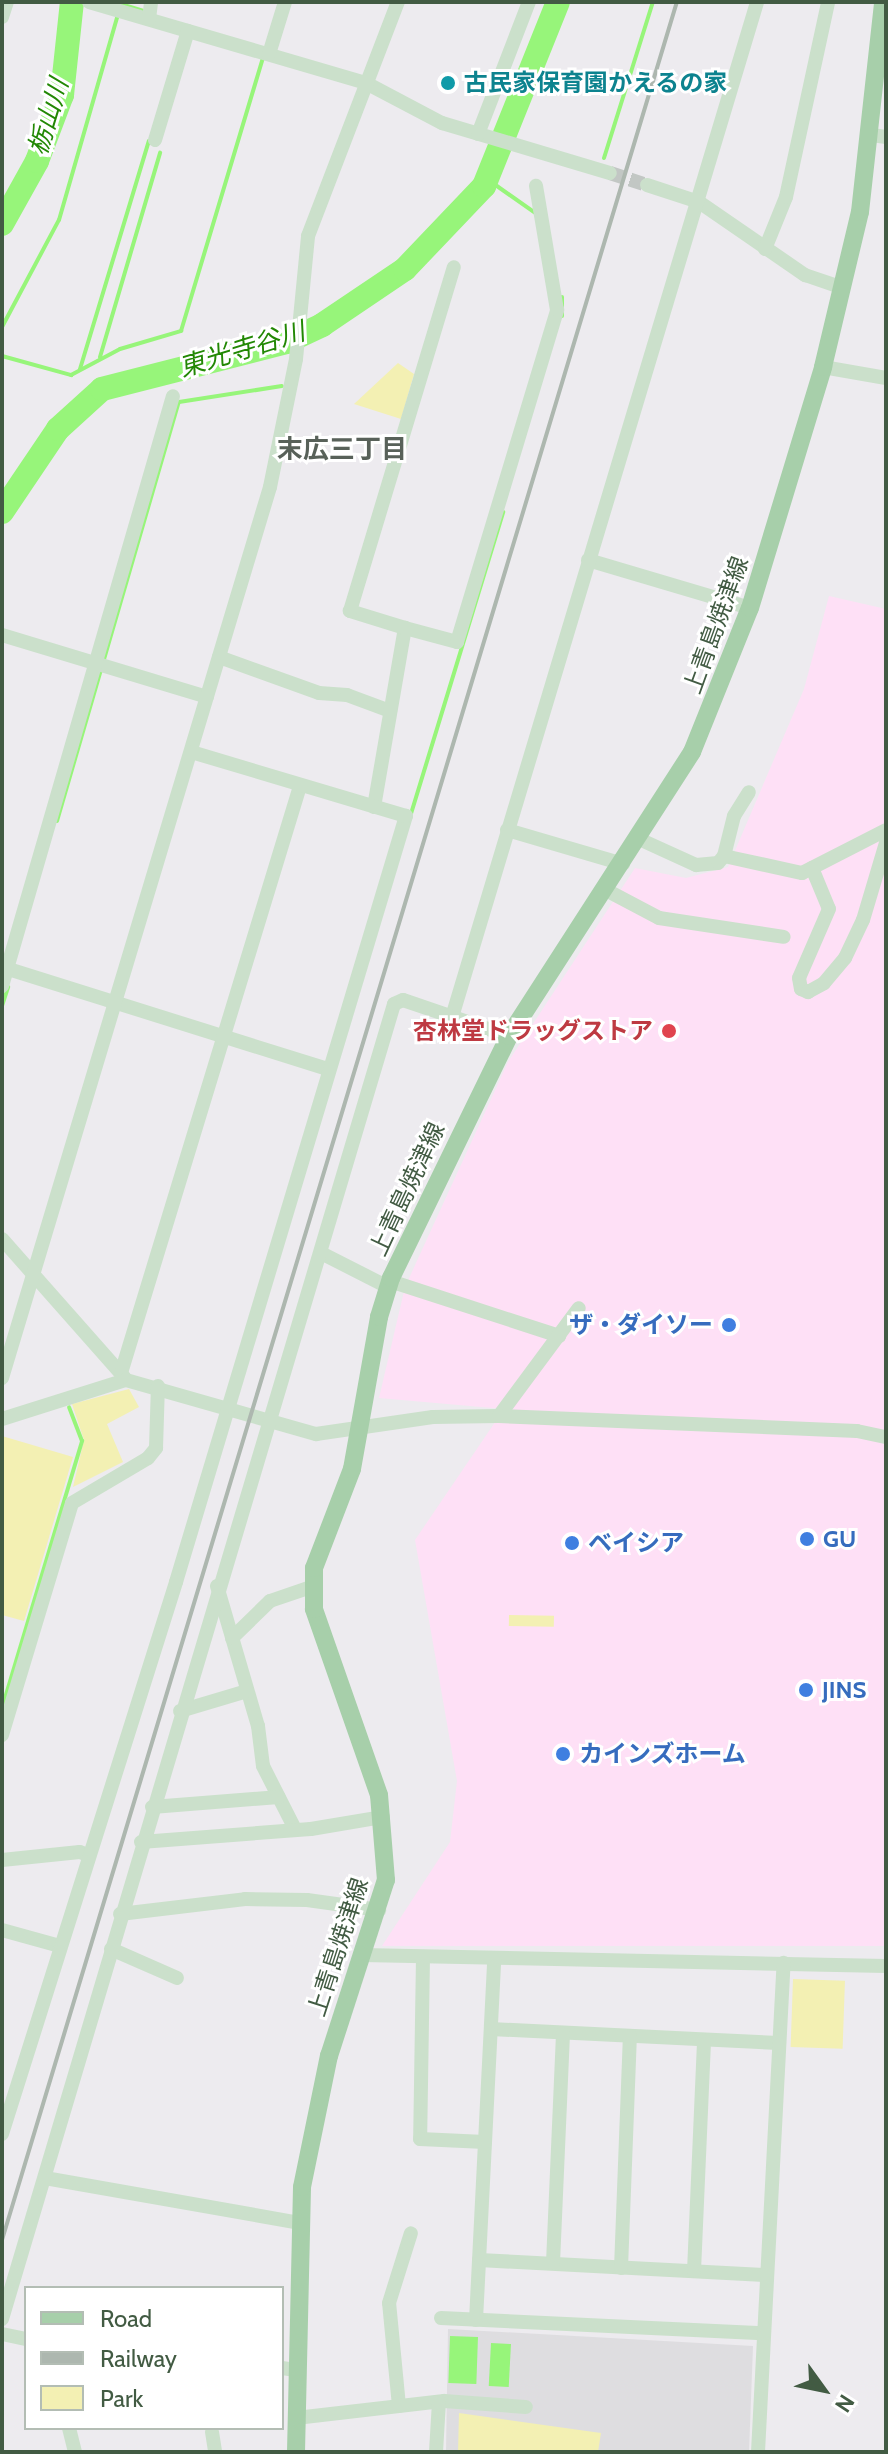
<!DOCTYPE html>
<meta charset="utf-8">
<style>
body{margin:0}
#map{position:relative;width:888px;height:2454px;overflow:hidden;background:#edebef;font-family:Cabin,"Noto Sans JP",sans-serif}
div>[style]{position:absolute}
.commercial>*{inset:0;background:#fee0f6}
.education>*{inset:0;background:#dedde0}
.green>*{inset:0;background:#f3f0b3;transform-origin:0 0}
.water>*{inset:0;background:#97f57a;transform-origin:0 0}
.stream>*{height:4px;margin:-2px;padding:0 2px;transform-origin:2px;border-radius:2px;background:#97f57a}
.river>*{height:24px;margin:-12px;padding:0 12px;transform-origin:12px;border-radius:12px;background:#97f57a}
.minor-tunnel>*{height:14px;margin-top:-7px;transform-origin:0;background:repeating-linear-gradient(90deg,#c2c7c4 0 14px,transparent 0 21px)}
.minor>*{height:14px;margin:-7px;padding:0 7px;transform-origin:7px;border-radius:7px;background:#cbe0cb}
.major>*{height:18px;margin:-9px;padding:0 9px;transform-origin:9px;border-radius:9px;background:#a7cfaa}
.rail>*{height:4px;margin:-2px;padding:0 2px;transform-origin:2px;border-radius:2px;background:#adb7af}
.dots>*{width:22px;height:22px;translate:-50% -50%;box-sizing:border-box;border:4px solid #fff;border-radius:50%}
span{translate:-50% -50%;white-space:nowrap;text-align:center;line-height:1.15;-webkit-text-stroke:6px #fff;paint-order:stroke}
.culture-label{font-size:24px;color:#0d838f;font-weight:700}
.left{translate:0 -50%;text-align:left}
.street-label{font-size:24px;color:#425b43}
.health-label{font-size:24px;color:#be3a42;font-weight:700}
.right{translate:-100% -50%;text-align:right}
.shop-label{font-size:24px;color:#366cbe;font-weight:700}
.water-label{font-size:26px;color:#228804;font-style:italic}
.neighbourhood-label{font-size:26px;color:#586159;font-weight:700}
.frame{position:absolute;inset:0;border:4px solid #425b43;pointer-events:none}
.legend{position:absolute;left:24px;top:2286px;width:260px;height:144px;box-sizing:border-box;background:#fff;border:2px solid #b3bdb4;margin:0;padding:10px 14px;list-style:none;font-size:24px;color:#425b43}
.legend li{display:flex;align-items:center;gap:16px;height:40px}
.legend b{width:40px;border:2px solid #b3bdb4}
.north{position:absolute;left:784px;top:2350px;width:80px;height:80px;-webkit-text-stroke:6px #fff;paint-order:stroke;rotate:123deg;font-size:22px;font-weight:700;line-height:32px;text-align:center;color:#425b43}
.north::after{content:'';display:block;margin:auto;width:28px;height:36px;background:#425b43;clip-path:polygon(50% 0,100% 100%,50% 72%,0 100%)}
</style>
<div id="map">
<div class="commercial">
<div style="clip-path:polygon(829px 596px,886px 609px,886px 1946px,382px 1946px,450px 1842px,457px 1781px,415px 1540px,504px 1409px,379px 1398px,405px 1287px,508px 1062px,635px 868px,686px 878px,728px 867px,804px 689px)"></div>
</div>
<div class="education">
<div style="clip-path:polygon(448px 2329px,753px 2346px,749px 2452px,446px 2452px)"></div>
</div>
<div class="green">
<div style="clip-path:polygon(398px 363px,414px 374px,401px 419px,354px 404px)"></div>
<div style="clip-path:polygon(129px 1389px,139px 1407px,107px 1424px,123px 1462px,73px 1487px,84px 1440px,72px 1404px)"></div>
<div style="clip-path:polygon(2px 1436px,73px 1457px,24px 1621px,2px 1615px)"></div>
<div style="left:509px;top:1615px;width:45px;height:11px;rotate:1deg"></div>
<div style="left:793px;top:1979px;width:52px;height:68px;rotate:2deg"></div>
<div style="clip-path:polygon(459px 2413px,601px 2433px,598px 2452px,458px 2452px)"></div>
</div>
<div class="water">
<div style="left:450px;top:2336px;width:28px;height:47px;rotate:2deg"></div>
<div style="left:491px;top:2343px;width:20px;height:43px;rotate:3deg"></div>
</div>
<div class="stream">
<div style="left:114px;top:2px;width:30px;rotate:17deg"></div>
<div style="left:604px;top:158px;width:164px;rotate:-72.6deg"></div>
<div style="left:487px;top:179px;width:62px;rotate:35.2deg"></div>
<div style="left:562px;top:297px;width:19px;rotate:90deg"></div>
<div style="left:2px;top:327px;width:121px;rotate:-62deg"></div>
<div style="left:59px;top:220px;width:225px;rotate:-74deg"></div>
<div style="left:2px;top:356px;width:72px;rotate:15.4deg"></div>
<div style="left:71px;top:375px;width:55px;rotate:-28deg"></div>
<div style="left:120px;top:349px;width:64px;rotate:-16.4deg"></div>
<div style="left:181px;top:331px;width:285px;rotate:-73.3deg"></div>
<div style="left:100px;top:357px;width:213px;rotate:-73.6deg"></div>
<div style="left:80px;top:369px;width:238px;rotate:-73.2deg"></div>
<div style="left:410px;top:817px;width:319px;rotate:-73deg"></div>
<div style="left:57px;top:821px;width:436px;rotate:-73.8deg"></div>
<div style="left:179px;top:402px;width:104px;rotate:-8.8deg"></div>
<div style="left:2px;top:1006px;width:20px;rotate:-72deg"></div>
<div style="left:2px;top:1708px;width:279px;rotate:-73.3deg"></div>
<div style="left:82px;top:1441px;width:36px;rotate:-111deg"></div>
</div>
<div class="river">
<div style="left:2px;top:224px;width:72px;rotate:-60.9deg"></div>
<div style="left:37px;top:161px;width:71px;rotate:-69.3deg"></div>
<div style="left:62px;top:95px;width:94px;rotate:-83.9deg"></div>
<div style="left:2px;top:512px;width:100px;rotate:-56deg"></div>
<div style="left:58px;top:429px;width:59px;rotate:-42.3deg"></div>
<div style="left:102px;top:389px;width:190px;rotate:-14.3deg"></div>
<div style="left:286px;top:342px;width:40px;rotate:-25deg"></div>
<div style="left:322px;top:325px;width:100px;rotate:-34deg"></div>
<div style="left:405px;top:269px;width:115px;rotate:-46.4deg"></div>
<div style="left:484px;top:186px;width:198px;rotate:-68.1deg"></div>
</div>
<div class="minor-tunnel">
<div style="left:610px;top:173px;width:39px;rotate:18deg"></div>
</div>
<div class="minor">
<div style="left:89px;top:2px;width:289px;rotate:16.3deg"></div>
<div style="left:366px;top:83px;width:86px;rotate:27.8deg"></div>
<div style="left:442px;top:123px;width:175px;rotate:16.6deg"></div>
<div style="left:2px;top:17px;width:16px;rotate:-72deg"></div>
<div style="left:149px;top:19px;width:17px;rotate:-83deg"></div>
<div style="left:269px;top:54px;width:54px;rotate:-72.9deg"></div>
<div style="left:478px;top:134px;width:142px;rotate:-68.9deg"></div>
<div style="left:872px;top:135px;width:14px;rotate:8deg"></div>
<div style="left:155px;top:140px;width:114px;rotate:-73.2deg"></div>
<div style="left:647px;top:185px;width:55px;rotate:18.1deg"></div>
<div style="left:699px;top:202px;width:129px;rotate:34.6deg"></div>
<div style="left:805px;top:275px;width:40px;rotate:18.9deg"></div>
<div style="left:765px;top:249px;width:56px;rotate:-68deg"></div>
<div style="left:786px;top:197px;width:199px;rotate:-77.8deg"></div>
<div style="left:823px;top:367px;width:64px;rotate:9.9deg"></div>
<div style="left:588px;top:560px;width:169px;rotate:16.5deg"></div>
<div style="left:405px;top:628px;width:54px;rotate:15.1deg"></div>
<div style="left:457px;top:642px;width:347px;rotate:-73.2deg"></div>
<div style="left:557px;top:310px;width:126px;rotate:-99.6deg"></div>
<div style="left:2px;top:635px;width:214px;rotate:16.8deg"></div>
<div style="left:219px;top:657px;width:106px;rotate:19.8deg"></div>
<div style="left:319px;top:693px;width:28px;rotate:4deg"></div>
<div style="left:347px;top:695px;width:46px;rotate:20.4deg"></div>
<div style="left:374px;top:807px;width:182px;rotate:-80.2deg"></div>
<div style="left:405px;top:628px;width:58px;rotate:-162.8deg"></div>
<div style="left:350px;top:611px;width:359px;rotate:-73.2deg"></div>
<div style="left:507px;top:830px;width:121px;rotate:16.3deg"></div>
<div style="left:639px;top:839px;width:63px;rotate:24.5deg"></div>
<div style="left:696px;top:865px;width:22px;rotate:-5deg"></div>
<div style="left:718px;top:863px;width:9px;rotate:-49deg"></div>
<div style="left:724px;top:856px;width:80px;rotate:12.3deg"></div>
<div style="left:802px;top:873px;width:94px;rotate:-27.1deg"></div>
<div style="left:724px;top:856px;width:41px;rotate:-76deg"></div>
<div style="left:734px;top:816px;width:28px;rotate:-58deg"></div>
<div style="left:812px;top:868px;width:44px;rotate:67.5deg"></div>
<div style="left:829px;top:909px;width:75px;rotate:113.5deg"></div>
<div style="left:799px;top:978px;width:11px;rotate:80deg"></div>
<div style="left:801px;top:989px;width:8px;rotate:23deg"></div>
<div style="left:808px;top:992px;width:18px;rotate:-29deg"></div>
<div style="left:824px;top:983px;width:33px;rotate:-50deg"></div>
<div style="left:845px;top:958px;width:42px;rotate:-64.7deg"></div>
<div style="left:863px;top:920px;width:80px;rotate:-73.4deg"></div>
<div style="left:606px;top:890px;width:60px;rotate:27.8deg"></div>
<div style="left:659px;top:918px;width:126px;rotate:8.6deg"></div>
<div style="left:2px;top:967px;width:342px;rotate:17.4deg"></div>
<div style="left:2px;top:986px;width:614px;rotate:-73.84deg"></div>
<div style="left:452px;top:1017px;width:1060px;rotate:-73.27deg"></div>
<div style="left:2px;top:1239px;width:184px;rotate:48.5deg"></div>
<div style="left:321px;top:1253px;width:75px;rotate:26.9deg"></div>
<div style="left:390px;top:1281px;width:178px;rotate:18deg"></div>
<div style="left:121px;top:1373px;width:614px;rotate:-73.04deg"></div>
<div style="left:2px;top:1378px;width:930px;rotate:-73.26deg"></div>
<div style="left:270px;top:487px;width:131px;rotate:-78.5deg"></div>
<div style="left:296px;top:359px;width:124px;rotate:-84.4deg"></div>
<div style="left:308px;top:236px;width:251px;rotate:-69deg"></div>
<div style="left:499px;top:1416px;width:134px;rotate:-53.5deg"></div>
<div style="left:2px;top:1419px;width:130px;rotate:-17.5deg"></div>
<div style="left:126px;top:1380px;width:198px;rotate:15.9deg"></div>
<div style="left:316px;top:1434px;width:118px;rotate:-8.3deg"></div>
<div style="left:433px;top:1417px;width:66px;rotate:-0.9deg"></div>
<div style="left:499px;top:1416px;width:358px;rotate:2.4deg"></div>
<div style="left:857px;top:1431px;width:30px;rotate:12deg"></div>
<div style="left:217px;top:1586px;width:146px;rotate:73.7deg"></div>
<div style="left:258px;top:1726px;width:40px;rotate:82.9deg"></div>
<div style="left:263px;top:1766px;width:68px;rotate:63.1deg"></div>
<div style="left:232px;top:1638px;width:53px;rotate:-44.2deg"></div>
<div style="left:270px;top:1601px;width:43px;rotate:-18.9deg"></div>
<div style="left:180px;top:1711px;width:70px;rotate:-16.6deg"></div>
<div style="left:2px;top:1735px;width:242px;rotate:-73.2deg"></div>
<div style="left:72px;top:1503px;width:88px;rotate:-30.6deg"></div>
<div style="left:148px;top:1458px;width:13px;rotate:-51deg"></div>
<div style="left:156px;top:1448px;width:62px;rotate:-88.2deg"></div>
<div style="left:152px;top:1807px;width:127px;rotate:-4.5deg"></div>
<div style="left:141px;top:1842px;width:170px;rotate:-4.4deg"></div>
<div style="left:311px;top:1829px;width:73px;rotate:-9.5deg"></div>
<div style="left:2px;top:1860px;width:78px;rotate:-5.9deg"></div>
<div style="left:80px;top:1852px;width:9px;rotate:21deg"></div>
<div style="left:120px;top:1914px;width:126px;rotate:-6.8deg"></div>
<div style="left:245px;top:1899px;width:62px;rotate:0.9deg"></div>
<div style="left:307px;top:1900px;width:73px;rotate:7.9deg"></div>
<div style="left:2px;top:1930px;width:60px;rotate:15.4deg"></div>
<div style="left:111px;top:1949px;width:72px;rotate:23.7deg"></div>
<div style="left:362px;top:1955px;width:524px;rotate:1.2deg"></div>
<div style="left:423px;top:1957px;width:182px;rotate:90.9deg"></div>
<div style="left:420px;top:2139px;width:65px;rotate:2.6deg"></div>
<div style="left:491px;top:2029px;width:288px;rotate:2.8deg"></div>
<div style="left:2px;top:2134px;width:579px;rotate:-72.5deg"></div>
<div style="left:176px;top:1582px;width:800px;rotate:-73.29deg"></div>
<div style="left:406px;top:816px;width:224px;rotate:-163.4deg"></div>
<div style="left:45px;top:2178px;width:258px;rotate:10deg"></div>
<div style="left:479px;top:2260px;width:287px;rotate:3deg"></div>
<div style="left:553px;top:2263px;width:230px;rotate:-87.5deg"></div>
<div style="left:621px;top:2268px;width:232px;rotate:-87.8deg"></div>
<div style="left:694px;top:2271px;width:231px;rotate:-87.5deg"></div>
<div style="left:441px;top:2318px;width:322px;rotate:2.7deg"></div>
<div style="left:2px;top:2319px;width:1372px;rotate:-73.4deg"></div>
<div style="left:394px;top:1004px;width:10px;rotate:-24deg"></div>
<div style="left:403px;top:1000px;width:112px;rotate:18.8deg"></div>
<div style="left:476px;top:2320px;width:361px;rotate:-87.1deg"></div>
<div style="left:2px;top:2334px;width:25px;rotate:12deg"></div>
<div style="left:282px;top:2368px;width:14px;rotate:8deg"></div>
<div style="left:399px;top:2406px;width:103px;rotate:-95.5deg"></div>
<div style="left:389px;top:2303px;width:73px;rotate:-72.6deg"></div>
<div style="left:296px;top:2418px;width:149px;rotate:-6.6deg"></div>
<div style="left:444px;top:2401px;width:82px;rotate:4.2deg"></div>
<div style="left:69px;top:2428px;width:25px;rotate:76deg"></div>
<div style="left:212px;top:2432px;width:20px;rotate:81deg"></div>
<div style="left:436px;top:2452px;width:50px;rotate:-86.6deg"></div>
<div style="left:758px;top:2452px;width:490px;rotate:-87deg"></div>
</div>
<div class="major">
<div style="left:296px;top:2452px;width:265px;rotate:-88.7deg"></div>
<div style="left:302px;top:2187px;width:134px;rotate:-78.4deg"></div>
<div style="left:329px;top:2056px;width:185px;rotate:-72.1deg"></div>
<div style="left:386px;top:1880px;width:85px;rotate:-94.7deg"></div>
<div style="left:379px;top:1795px;width:197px;rotate:-109.3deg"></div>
<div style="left:314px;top:1609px;width:41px;rotate:-90deg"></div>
<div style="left:314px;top:1568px;width:106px;rotate:-69deg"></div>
<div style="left:352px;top:1469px;width:154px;rotate:-79.9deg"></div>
<div style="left:379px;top:1317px;width:41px;rotate:-72.9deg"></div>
<div style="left:391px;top:1278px;width:269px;rotate:-64deg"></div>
<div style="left:509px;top:1036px;width:338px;rotate:-57.2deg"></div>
<div style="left:692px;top:752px;width:155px;rotate:-68.1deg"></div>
<div style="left:750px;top:608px;width:252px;rotate:-73.1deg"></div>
<div style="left:823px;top:367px;width:159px;rotate:-76.6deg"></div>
<div style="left:860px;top:212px;width:211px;rotate:-83.7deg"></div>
</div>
<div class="rail">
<div style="left:2px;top:2240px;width:2338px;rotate:-73.22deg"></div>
</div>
<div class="dots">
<div style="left:448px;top:83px;background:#0f9aa8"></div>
<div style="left:669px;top:1031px;background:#e0444e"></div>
<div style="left:729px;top:1325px;background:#3f7fe0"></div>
<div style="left:807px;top:1539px;background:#3f7fe0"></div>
<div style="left:572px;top:1543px;background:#3f7fe0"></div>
<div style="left:806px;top:1690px;background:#3f7fe0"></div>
<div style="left:563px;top:1754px;background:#3f7fe0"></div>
</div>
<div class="culture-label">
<span class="left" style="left:464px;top:83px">古民家保育園かえるの家</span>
</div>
<div class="street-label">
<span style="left:716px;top:625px;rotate:-70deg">上青島焼津線</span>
<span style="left:407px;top:1189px;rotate:-65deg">上青島焼津線</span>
<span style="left:338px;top:1947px;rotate:-72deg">上青島焼津線</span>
</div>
<div class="health-label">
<span class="right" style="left:653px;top:1031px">杏林堂ドラッグストア</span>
</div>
<div class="shop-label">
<span class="right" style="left:713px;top:1325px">ザ・ダイソー</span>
<span class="left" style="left:823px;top:1539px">GU</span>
<span class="left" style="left:588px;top:1543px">ベイシア</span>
<span class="left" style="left:822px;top:1690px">JINS</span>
<span class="left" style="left:579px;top:1754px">カインズホーム</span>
</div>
<div class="water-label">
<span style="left:49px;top:117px;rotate:-73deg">栃山川</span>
<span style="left:242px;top:350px;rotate:-17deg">東光寺谷川</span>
</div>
<div class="neighbourhood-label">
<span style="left:342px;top:450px">末広三丁目</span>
</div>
<div class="frame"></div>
<ul class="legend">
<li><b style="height:10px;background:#a7cfaa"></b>Road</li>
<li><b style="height:10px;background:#adb7af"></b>Railway</li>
<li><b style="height:22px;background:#f3f0b3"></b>Park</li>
</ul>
<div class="north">N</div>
</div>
